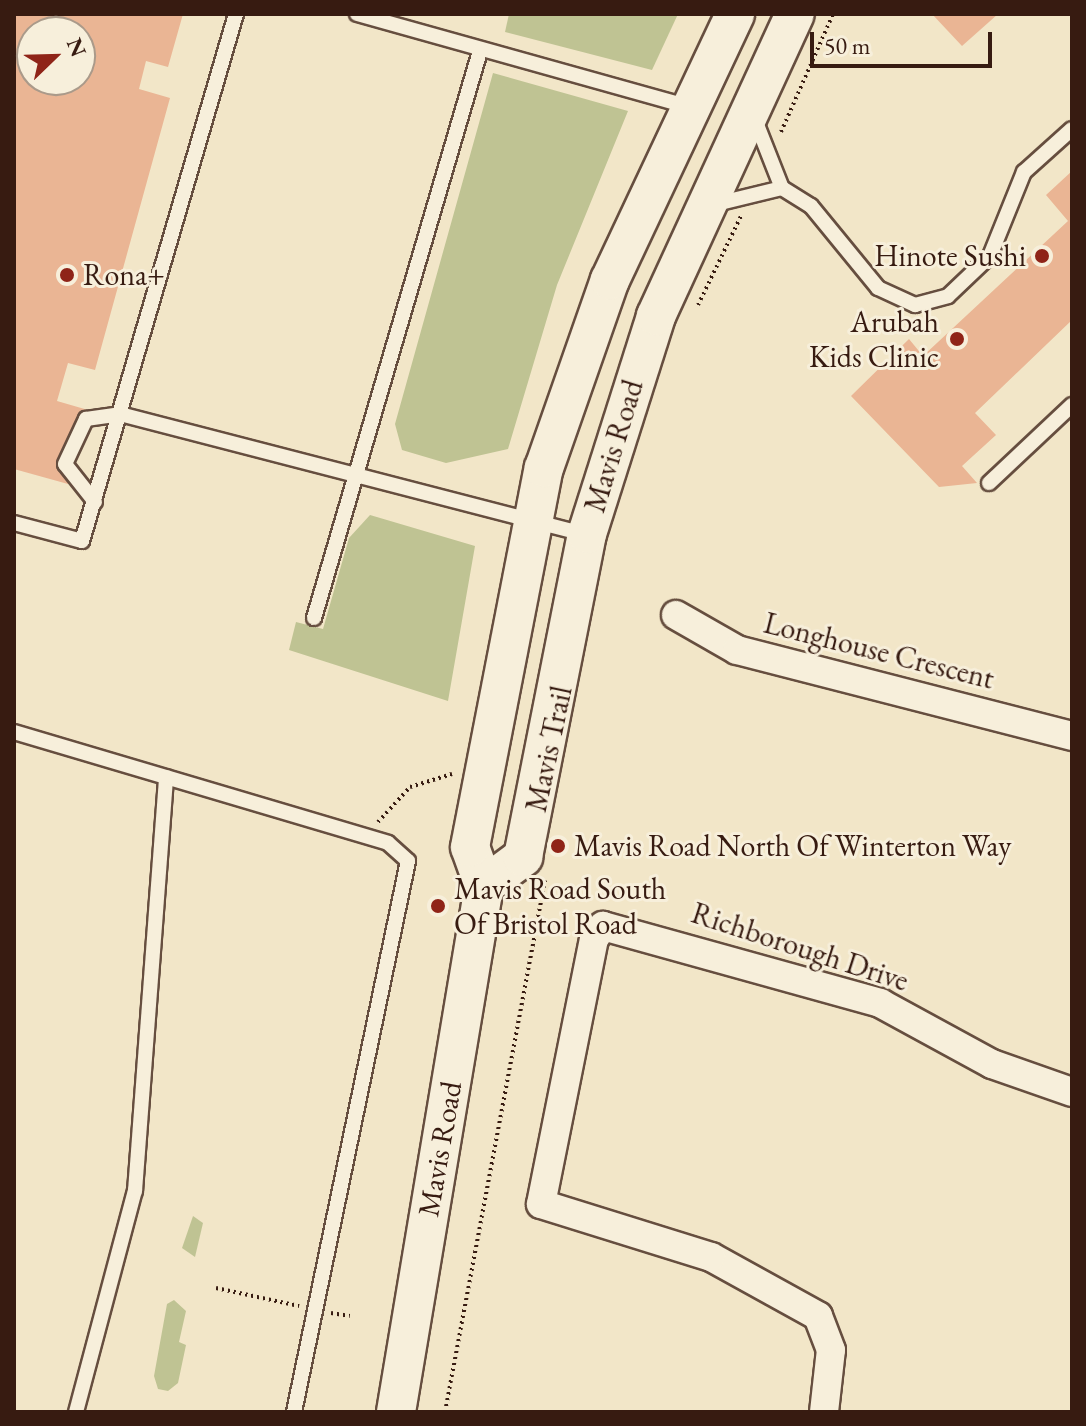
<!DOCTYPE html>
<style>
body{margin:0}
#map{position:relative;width:1086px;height:1426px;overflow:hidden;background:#f2e6c8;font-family:"EB Garamond",serif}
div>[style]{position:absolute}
.green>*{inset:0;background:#bfc393}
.building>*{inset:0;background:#eab594}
.path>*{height:4px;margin-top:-2px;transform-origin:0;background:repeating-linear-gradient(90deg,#371b11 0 2px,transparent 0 6px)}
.roads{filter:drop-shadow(2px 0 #664e3f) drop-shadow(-2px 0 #664e3f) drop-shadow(0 2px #664e3f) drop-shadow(0 -2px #664e3f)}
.lane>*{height:14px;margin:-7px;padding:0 7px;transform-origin:7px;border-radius:7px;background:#f7efdb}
.street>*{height:28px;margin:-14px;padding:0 14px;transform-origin:14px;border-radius:14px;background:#f7efdb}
.secondary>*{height:38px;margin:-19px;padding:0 19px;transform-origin:19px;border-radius:19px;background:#f7efdb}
.dots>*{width:22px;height:22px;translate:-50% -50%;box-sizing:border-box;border:4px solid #f7efdb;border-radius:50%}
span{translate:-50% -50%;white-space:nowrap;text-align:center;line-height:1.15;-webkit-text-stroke:6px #f7efdb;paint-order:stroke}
.poi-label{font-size:30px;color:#371b11}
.right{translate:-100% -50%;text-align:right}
.left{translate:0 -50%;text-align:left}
.street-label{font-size:30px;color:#371b11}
.frame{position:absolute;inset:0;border:16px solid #371b11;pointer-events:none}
.north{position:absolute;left:16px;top:16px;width:80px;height:80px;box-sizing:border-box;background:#f7efdb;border:2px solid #aa9a8a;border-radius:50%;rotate:67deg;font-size:22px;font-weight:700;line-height:32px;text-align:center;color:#371b11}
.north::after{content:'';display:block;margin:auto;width:28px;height:36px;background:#8f2418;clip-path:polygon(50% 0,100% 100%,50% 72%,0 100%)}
.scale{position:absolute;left:810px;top:32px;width:182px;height:36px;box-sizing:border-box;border:4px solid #371b11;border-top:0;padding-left:10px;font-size:24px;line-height:28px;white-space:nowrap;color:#371b11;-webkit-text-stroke:6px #f7efdb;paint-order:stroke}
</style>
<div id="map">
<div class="green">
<div style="clip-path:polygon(509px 14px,678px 14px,652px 70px,505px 32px)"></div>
<div style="clip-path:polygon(493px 73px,628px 111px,557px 285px,508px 449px,446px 463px,402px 450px,395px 424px)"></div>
<div style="clip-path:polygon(370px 515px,475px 546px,448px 701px,289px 650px,296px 622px,323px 629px,349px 538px)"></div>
<div style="clip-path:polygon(193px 1216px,203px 1223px,195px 1257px,182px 1248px)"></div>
<div style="clip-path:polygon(174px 1300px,186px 1311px,179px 1342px,186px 1345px,178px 1383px,168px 1391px,158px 1389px,154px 1376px,167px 1304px)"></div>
</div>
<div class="building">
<div style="clip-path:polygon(evenodd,14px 14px,183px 14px,168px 67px,146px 61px,139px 89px,170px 98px,95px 370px,68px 363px,57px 401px,88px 410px,68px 484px,14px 469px,14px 14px,32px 32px,80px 32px,80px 80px,32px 80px,32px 32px)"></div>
<div style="clip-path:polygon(932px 14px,998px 14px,962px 46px)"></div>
<div style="clip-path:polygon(1072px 171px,1072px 320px,975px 413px,996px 435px,962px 466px,977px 483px,939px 487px,851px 396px,909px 339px,923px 356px,1068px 221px,1046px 195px)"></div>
</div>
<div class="path">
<div style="left:781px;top:132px;width:129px;rotate:-66.2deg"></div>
<div style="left:698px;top:305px;width:99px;rotate:-64.2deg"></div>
<div style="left:378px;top:822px;width:47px;rotate:-47.6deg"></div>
<div style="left:410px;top:787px;width:44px;rotate:-17.2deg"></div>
<div style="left:216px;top:1288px;width:85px;rotate:12.2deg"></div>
<div style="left:331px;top:1313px;width:19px;rotate:9deg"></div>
<div style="left:445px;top:1412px;width:541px;rotate:-79.35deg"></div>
</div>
<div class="roads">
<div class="lane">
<div style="left:357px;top:14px;width:347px;rotate:15.6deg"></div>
<div style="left:754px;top:117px;width:76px;rotate:68.5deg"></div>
<div style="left:782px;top:188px;width:34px;rotate:32deg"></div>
<div style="left:811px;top:206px;width:106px;rotate:50.7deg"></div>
<div style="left:878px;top:288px;width:41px;rotate:24.7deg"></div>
<div style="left:915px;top:305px;width:34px;rotate:-15deg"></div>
<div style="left:948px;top:296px;width:58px;rotate:-43.6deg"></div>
<div style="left:990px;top:256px;width:91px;rotate:-68deg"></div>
<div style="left:1024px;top:172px;width:64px;rotate:-41.9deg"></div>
<div style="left:712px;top:205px;width:72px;rotate:-13.7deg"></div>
<div style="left:989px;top:483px;width:114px;rotate:-43.2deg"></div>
<div style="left:95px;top:502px;width:48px;rotate:-128.3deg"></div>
<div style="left:65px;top:464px;width:50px;rotate:-65deg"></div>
<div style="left:86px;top:419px;width:34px;rotate:-8deg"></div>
<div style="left:120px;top:414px;width:480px;rotate:14.5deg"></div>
<div style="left:14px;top:523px;width:70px;rotate:14.8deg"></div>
<div style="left:82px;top:541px;width:549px;rotate:-73.71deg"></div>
<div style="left:314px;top:618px;width:591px;rotate:-73.68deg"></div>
<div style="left:14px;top:732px;width:390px;rotate:16.5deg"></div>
<div style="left:388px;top:843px;width:27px;rotate:42deg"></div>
<div style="left:408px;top:861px;width:563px;rotate:101.69deg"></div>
<div style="left:76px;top:1412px;width:229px;rotate:-75.1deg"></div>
<div style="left:135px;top:1191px;width:415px;rotate:-85.7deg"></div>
</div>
<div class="street">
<div style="left:676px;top:615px;width:70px;rotate:29.8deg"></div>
<div style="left:737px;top:650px;width:346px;rotate:14.4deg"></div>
<div style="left:824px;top:1412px;width:62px;rotate:-83.6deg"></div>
<div style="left:831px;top:1350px;width:36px;rotate:-111deg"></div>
<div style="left:818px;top:1316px;width:122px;rotate:-151.1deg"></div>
<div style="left:711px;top:1257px;width:178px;rotate:-162.7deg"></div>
<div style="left:541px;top:1204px;width:270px;rotate:-78.7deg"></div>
<div style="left:594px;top:939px;width:16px;rotate:-55deg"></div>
<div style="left:603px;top:926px;width:288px;rotate:15.5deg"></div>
<div style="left:880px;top:1003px;width:128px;rotate:28.6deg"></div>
<div style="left:992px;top:1064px;width:85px;rotate:19.3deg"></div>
</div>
<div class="secondary">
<div style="left:484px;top:886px;width:49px;rotate:-36.6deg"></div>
<div style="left:523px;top:857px;width:329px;rotate:-78.8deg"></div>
<div style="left:587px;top:534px;width:229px;rotate:-72.4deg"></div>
<div style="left:656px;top:316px;width:332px;rotate:-65.3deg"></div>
<div style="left:396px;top:1412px;width:533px;rotate:-80.5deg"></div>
<div style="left:484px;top:886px;width:41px;rotate:-109.7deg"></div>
<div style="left:470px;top:847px;width:386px;rotate:-79deg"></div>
<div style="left:544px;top:468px;width:199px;rotate:-70.7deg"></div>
<div style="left:610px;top:280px;width:294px;rotate:-64.8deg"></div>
</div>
</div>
<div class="dots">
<div style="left:1042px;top:256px;background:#8f2418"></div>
<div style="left:67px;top:275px;background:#8f2418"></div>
<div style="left:957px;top:339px;background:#8f2418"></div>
<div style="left:558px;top:846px;background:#8f2418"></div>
<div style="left:438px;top:906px;background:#8f2418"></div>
</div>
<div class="poi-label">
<span class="right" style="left:1026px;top:256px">Hinote Sushi</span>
<span class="left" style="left:83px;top:275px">Rona+</span>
<span class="right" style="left:939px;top:339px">Arubah<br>Kids Clinic</span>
<span class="left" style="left:574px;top:846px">Mavis Road North Of Winterton Way</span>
<span class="left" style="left:454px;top:906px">Mavis Road South<br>Of Bristol Road</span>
</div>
<div class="street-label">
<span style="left:614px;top:446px;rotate:-73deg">Mavis Road</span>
<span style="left:879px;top:651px;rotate:14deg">Longhouse Crescent</span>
<span style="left:549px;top:749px;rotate:-78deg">Mavis Trail</span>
<span style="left:800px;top:947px;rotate:18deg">Richborough Drive</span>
<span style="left:440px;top:1149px;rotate:-80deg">Mavis Road</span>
</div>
<div class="frame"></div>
<div class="north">N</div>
<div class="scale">50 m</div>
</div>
